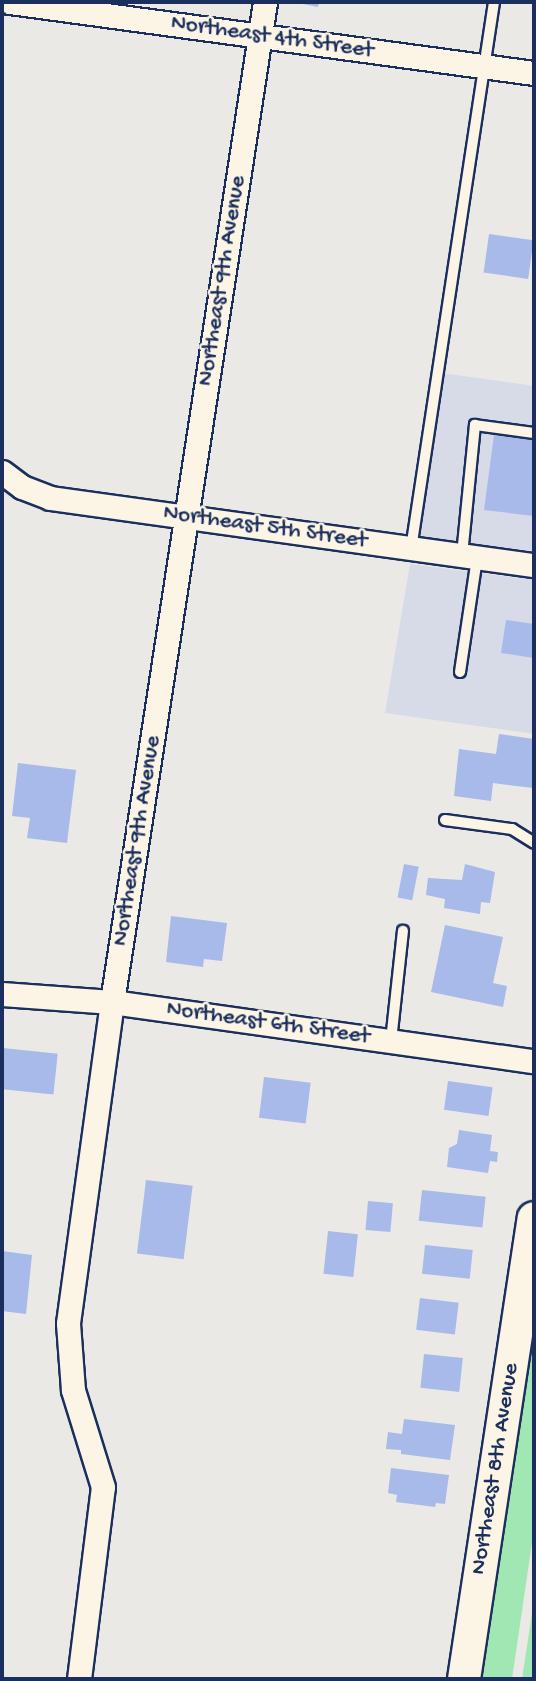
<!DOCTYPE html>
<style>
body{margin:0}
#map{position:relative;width:536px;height:1681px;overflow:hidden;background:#ebe9e6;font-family:"Gochi Hand",sans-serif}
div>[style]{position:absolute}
.built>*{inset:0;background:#d7dbe7}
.green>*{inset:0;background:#a1e7b3}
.building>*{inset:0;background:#a8bae9;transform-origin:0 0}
.roads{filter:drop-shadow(2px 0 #1b2f5e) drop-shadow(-2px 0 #1b2f5e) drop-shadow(0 2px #1b2f5e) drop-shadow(0 -2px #1b2f5e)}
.lane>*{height:10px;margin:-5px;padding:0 5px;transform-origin:5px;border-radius:5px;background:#fcf5e5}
.street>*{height:23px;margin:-11.5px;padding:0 11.5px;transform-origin:11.5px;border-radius:11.5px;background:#fcf5e5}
.secondary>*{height:32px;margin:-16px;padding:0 16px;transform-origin:16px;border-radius:16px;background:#fcf5e5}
span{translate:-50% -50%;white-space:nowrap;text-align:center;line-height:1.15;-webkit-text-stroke:5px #fcf5e5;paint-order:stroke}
.street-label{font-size:23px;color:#1b2f5e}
.frame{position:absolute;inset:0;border:4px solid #1b2f5e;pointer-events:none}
</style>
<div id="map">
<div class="built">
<div style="clip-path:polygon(442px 373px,534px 386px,534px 551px,414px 536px)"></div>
<div style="clip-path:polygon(410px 564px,534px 580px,534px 734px,385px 713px)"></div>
</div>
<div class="green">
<div style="clip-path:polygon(534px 1301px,534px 1529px,512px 1679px,477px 1679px)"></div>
<div style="clip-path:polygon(534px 1600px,534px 1679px,522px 1679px)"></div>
</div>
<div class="building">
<div style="clip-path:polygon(293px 2px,319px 2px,318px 7px)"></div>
<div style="left:489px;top:234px;width:45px;height:39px;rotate:8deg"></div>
<div style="clip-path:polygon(494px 435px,534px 440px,534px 516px,484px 510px)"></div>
<div style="clip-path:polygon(506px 620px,534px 624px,534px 658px,501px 653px)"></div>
<div style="clip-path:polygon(499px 734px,534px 739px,533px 788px,493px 783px,491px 801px,454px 796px,459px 749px,496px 754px)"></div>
<div style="clip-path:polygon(18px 763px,76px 770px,67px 843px,27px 838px,30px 818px,12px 816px)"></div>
<div style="left:404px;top:864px;width:15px;height:34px;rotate:11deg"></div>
<div style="clip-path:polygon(465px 864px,495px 872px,490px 903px,481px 902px,480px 914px,444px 908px,445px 899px,426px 895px,428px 878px,462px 880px)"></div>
<div style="clip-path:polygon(171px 916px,227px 923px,222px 961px,204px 959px,203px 967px,166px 962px)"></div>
<div style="clip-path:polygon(445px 925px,503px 937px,493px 983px,507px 986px,503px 1007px,431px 992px)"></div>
<div style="left:3px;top:1048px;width:55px;height:41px;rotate:6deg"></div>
<div style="left:264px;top:1077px;width:47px;height:41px;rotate:7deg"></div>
<div style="left:448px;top:1081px;width:45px;height:29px;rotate:8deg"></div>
<div style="clip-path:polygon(459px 1130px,492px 1135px,490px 1151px,498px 1152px,497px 1162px,490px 1161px,488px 1173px,447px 1167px,449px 1148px,457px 1144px)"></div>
<div style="left:146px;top:1180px;width:47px;height:74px;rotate:7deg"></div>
<div style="left:422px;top:1190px;width:64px;height:31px;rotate:6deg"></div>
<div style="left:368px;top:1201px;width:25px;height:29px;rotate:5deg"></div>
<div style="left:328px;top:1231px;width:30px;height:43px;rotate:6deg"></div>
<div style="left:425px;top:1245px;width:48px;height:29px;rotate:6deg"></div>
<div style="clip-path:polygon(2px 1251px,32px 1255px,26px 1314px,2px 1311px)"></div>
<div style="left:420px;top:1298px;width:39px;height:32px;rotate:7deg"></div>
<div style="left:424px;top:1354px;width:39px;height:34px;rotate:6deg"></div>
<div style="clip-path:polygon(404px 1419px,455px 1425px,450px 1460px,401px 1454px,401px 1450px,386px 1449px,388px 1432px,402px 1434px)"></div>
<div style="clip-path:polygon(391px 1468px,449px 1475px,445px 1504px,436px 1503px,435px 1507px,396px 1502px,397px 1495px,388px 1493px)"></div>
</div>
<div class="roads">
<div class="lane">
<div style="left:411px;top:549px;width:553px;rotate:-81.37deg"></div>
<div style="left:462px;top:555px;width:131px;rotate:-84.3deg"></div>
<div style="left:475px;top:425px;width:60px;rotate:7.7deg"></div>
<div style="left:460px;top:672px;width:115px;rotate:-81.5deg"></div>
<div style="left:445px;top:820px;width:68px;rotate:7.7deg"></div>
<div style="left:512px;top:829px;width:26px;rotate:32deg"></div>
<div style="left:391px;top:1041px;width:111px;rotate:-83.8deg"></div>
</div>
<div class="street">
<div style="left:10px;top:2px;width:529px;rotate:7.72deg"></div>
<div style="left:2px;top:472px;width:25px;rotate:37deg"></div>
<div style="left:22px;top:487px;width:30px;rotate:21deg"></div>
<div style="left:50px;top:498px;width:489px;rotate:7.9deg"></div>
<div style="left:2px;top:994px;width:110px;rotate:4.2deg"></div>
<div style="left:112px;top:1002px;width:426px;rotate:8deg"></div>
<div style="left:79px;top:1679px;width:193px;rotate:-82.9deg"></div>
<div style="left:103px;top:1487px;width:102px;rotate:-107.2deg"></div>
<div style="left:73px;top:1390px;width:67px;rotate:-94.3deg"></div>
<div style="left:68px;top:1323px;width:324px;rotate:-82.2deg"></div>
<div style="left:112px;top:1002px;width:1012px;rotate:-81.3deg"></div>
</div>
<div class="secondary">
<div style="left:464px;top:1679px;width:466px;rotate:-81.4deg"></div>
</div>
</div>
<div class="street-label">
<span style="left:272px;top:38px;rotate:8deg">Northeast 4th Street</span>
<span style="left:223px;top:281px;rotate:-81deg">Northeast 9th Avenue</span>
<span style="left:265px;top:528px;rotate:8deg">Northeast 5th Street</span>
<span style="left:138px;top:841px;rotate:-81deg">Northeast 9th Avenue</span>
<span style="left:268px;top:1024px;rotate:8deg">Northeast 6th Street</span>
<span style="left:496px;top:1469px;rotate:-81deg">Northeast 8th Avenue</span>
</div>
<div class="frame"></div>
</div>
